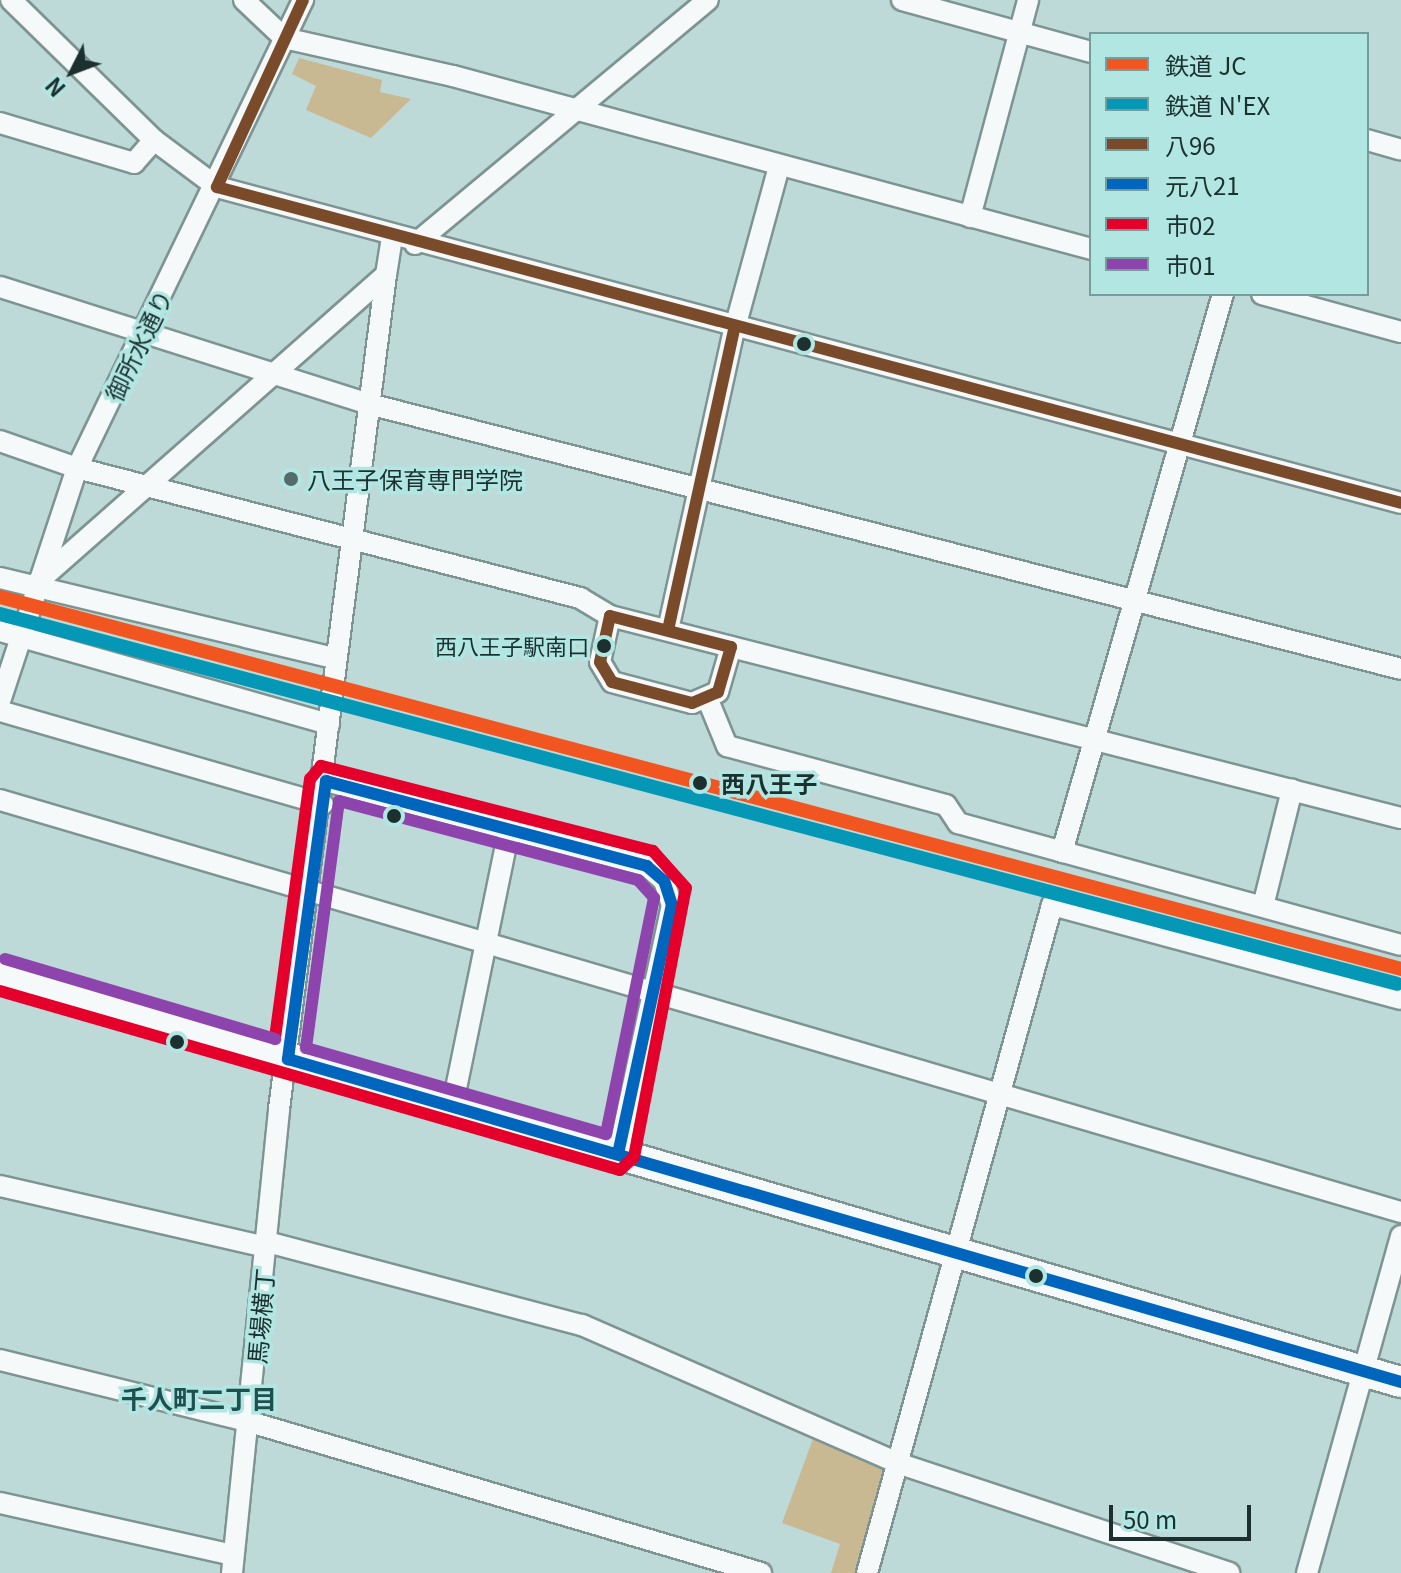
<!DOCTYPE html>
<meta charset="utf-8">
<style>
body{margin:0}
#map{position:relative;width:1401px;height:1573px;overflow:hidden;background:#bddad8;font-family:Georgia,"Noto Sans JP",serif}
div>[style]{position:absolute}
.green>*{inset:0;background:#c8b993}
.roads{filter:drop-shadow(2px 0 #7d9493) drop-shadow(-2px 0 #7d9493) drop-shadow(0 2px #7d9493) drop-shadow(0 -2px #7d9493)}
.minor>*{height:20px;margin:-10px;padding:0 10px;transform-origin:10px;border-radius:10px;background:#f5f9f9}
.highway>*{height:30px;margin:-15px;padding:0 15px;transform-origin:15px;border-radius:15px;background:#f5f9f9}
.bus-1>*{height:12px;margin:-6px;padding:0 6px;transform-origin:6px;border-radius:6px;background:#7a4b2a}
.bus-2>*{height:12px;margin:-6px;padding:0 6px;transform-origin:6px;border-radius:6px;background:#0065bd}
.bus-3>*{height:12px;margin:-6px;padding:0 6px;transform-origin:6px;border-radius:6px;background:#e4002b}
.bus-4>*{height:12px;margin:-6px;padding:0 6px;transform-origin:6px;border-radius:6px;background:#8e44ad}
.rail-1>*{height:14px;margin:-7px;padding:0 7px;transform-origin:7px;border-radius:7px;background:#f15620}
.rail-2>*{height:14px;margin:-7px;padding:0 7px;transform-origin:7px;border-radius:7px;background:#0497b6}
.dots>*{width:22px;height:22px;translate:-50% -50%;box-sizing:border-box;border:4px solid #b1e6e3;border-radius:50%}
span{translate:-50% -50%;white-space:nowrap;text-align:center;line-height:1.15;-webkit-text-stroke:7px #b1e6e3;paint-order:stroke}
.bus-label{font-size:22px;color:#1b302f}
.right{translate:-100% -50%;text-align:right}
.street-label{font-size:24px;color:#1b302f}
.poi-label{font-size:24px;color:#1b302f}
.left{translate:0 -50%;text-align:left}
.stop-label{font-size:24px;color:#1b302f;font-weight:700}
.neighbourhood-label{font-size:26px;color:#1d504f;font-weight:700}
.legend{position:absolute;left:1089px;top:32px;width:280px;height:264px;box-sizing:border-box;background:#b1e6e3;border:2px solid #759d9b;margin:0;padding:10px 14px;list-style:none;font-size:24px;color:#1b302f}
.legend li{display:flex;align-items:center;gap:16px;height:40px}
.legend b{width:40px;border:2px solid #759d9b}
.north{position:absolute;left:32px;top:32px;width:80px;height:80px;-webkit-text-stroke:6px #b1e6e3;paint-order:stroke;rotate:228deg;font-size:22px;font-weight:700;line-height:32px;text-align:center;color:#1b302f}
.north::after{content:'';display:block;margin:auto;width:28px;height:36px;background:#1b302f;clip-path:polygon(50% 0,100% 100%,50% 72%,0 100%)}
.scale{position:absolute;left:1109px;top:1505px;width:142px;height:36px;box-sizing:border-box;border:4px solid #1b302f;border-top:0;padding-left:10px;font-size:24px;line-height:28px;white-space:nowrap;color:#1b302f;-webkit-text-stroke:6px #b1e6e3;paint-order:stroke}
</style>
<div id="map">
<div class="green">
<div style="clip-path:polygon(299px 58px,382px 80px,380px 92px,411px 99px,371px 138px,306px 110px,316px 86px,292px 74px)"></div>
<div style="clip-path:polygon(814px 1436px,892px 1470px,860px 1573px,831px 1573px,840px 1544px,782px 1523px)"></div>
</div>
<div class="roads">
<div class="minor">
<div style="left:11px;top:0;width:200px;rotate:44.4deg"></div>
<div style="left:154px;top:140px;width:79px;rotate:36.7deg"></div>
<div style="left:217px;top:187px;width:1225px;rotate:14.94deg"></div>
<div style="left:244px;top:0;width:55px;rotate:43.5deg"></div>
<div style="left:284px;top:38px;width:173px;rotate:12.7deg"></div>
<div style="left:453px;top:76px;width:661px;rotate:15.17deg"></div>
<div style="left:902px;top:0;width:196px;rotate:15.4deg"></div>
<div style="left:0;top:123px;width:140px;rotate:16.6deg"></div>
<div style="left:134px;top:163px;width:30px;rotate:-49deg"></div>
<div style="left:1367px;top:140px;width:35px;rotate:16deg"></div>
<div style="left:970px;top:217px;width:225px;rotate:-75deg"></div>
<div style="left:415px;top:244px;width:381px;rotate:-39.8deg"></div>
<div style="left:0;top:287px;width:387px;rotate:17.6deg"></div>
<div style="left:369px;top:404px;width:1065px;rotate:14.4deg"></div>
<div style="left:1262px;top:294px;width:144px;rotate:15.3deg"></div>
<div style="left:0;top:441px;width:82px;rotate:19.3deg"></div>
<div style="left:77px;top:468px;width:520px;rotate:14.49deg"></div>
<div style="left:580px;top:598px;width:35px;rotate:31deg"></div>
<div style="left:610px;top:616px;width:816px;rotate:14.33deg"></div>
<div style="left:0;top:578px;width:343px;rotate:13.5deg"></div>
<div style="left:32px;top:587px;width:472px;rotate:-41.4deg"></div>
<div style="left:386px;top:275px;width:36px;rotate:-81deg"></div>
<div style="left:610px;top:616px;width:47px;rotate:102.3deg"></div>
<div style="left:600px;top:662px;width:23px;rotate:59deg"></div>
<div style="left:612px;top:682px;width:83px;rotate:14.7deg"></div>
<div style="left:692px;top:703px;width:28px;rotate:-23deg"></div>
<div style="left:718px;top:692px;width:47px;rotate:-73.9deg"></div>
<div style="left:668px;top:630px;width:306px;rotate:-77.6deg"></div>
<div style="left:734px;top:331px;width:170px;rotate:-74.7deg"></div>
<div style="left:0;top:631px;width:342px;rotate:15.8deg"></div>
<div style="left:708px;top:700px;width:50px;rotate:67.6deg"></div>
<div style="left:727px;top:746px;width:227px;rotate:15.1deg"></div>
<div style="left:946px;top:805px;width:22px;rotate:56deg"></div>
<div style="left:958px;top:823px;width:459px;rotate:15.4deg"></div>
<div style="left:0;top:701px;width:245px;rotate:-71.7deg"></div>
<div style="left:77px;top:468px;width:520px;rotate:-64.22deg"></div>
<div style="left:0;top:711px;width:336px;rotate:16.1deg"></div>
<div style="left:326px;top:781px;width:332px;rotate:14.8deg"></div>
<div style="left:647px;top:866px;width:23px;rotate:41deg"></div>
<div style="left:664px;top:881px;width:25px;rotate:72deg"></div>
<div style="left:672px;top:905px;width:255px;rotate:102.2deg"></div>
<div style="left:0;top:800px;width:1460px;rotate:16.39deg"></div>
<div style="left:1062px;top:852px;width:581px;rotate:-73.91deg"></div>
<div style="left:1263px;top:906px;width:120px;rotate:-76deg"></div>
<div style="left:452px;top:1108px;width:284px;rotate:-78.4deg"></div>
<div style="left:0;top:1186px;width:273px;rotate:12.9deg"></div>
<div style="left:267px;top:1242px;width:326px;rotate:14.8deg"></div>
<div style="left:582px;top:1325px;width:347px;rotate:23.6deg"></div>
<div style="left:900px;top:1464px;width:347px;rotate:18.3deg"></div>
<div style="left:0;top:1360px;width:258px;rotate:13.9deg"></div>
<div style="left:250px;top:1422px;width:533px;rotate:16.46deg"></div>
<div style="left:0;top:1503px;width:239px;rotate:12.6deg"></div>
<div style="left:232px;top:1573px;width:466px;rotate:-84.2deg"></div>
<div style="left:279px;top:1109px;width:841px;rotate:-82.69deg"></div>
<div style="left:867px;top:1573px;width:693px;rotate:-74.52deg"></div>
<div style="left:1052px;top:905px;width:361px;rotate:15.1deg"></div>
<div style="left:1307px;top:1573px;width:350px;rotate:-74.4deg"></div>
</div>
<div class="highway">
<div style="left:0;top:974px;width:1459px;rotate:16.24deg"></div>
</div>
</div>
<div class="bus-1">
<div style="left:303px;top:0;width:206px;rotate:114.7deg"></div>
<div style="left:217px;top:187px;width:1225px;rotate:14.94deg"></div>
<div style="left:610px;top:616px;width:125px;rotate:14.4deg"></div>
<div style="left:731px;top:647px;width:47px;rotate:106.1deg"></div>
<div style="left:718px;top:692px;width:28px;rotate:157deg"></div>
<div style="left:692px;top:703px;width:83px;rotate:-165.3deg"></div>
<div style="left:612px;top:682px;width:23px;rotate:-121deg"></div>
<div style="left:600px;top:662px;width:47px;rotate:-77.7deg"></div>
<div style="left:668px;top:630px;width:306px;rotate:-77.6deg"></div>
</div>
<div class="bus-2">
<div style="left:618px;top:1154px;width:255px;rotate:-77.8deg"></div>
<div style="left:672px;top:905px;width:25px;rotate:-108deg"></div>
<div style="left:664px;top:881px;width:23px;rotate:-139deg"></div>
<div style="left:647px;top:866px;width:332px;rotate:-165.2deg"></div>
<div style="left:326px;top:781px;width:281px;rotate:97.8deg"></div>
<div style="left:288px;top:1059px;width:1159px;rotate:16.18deg"></div>
</div>
<div class="bus-3">
<div style="left:0;top:991px;width:645px;rotate:16.1deg"></div>
<div style="left:620px;top:1170px;width:19px;rotate:-43deg"></div>
<div style="left:634px;top:1157px;width:274px;rotate:-79.1deg"></div>
<div style="left:686px;top:888px;width:50px;rotate:-131.7deg"></div>
<div style="left:653px;top:851px;width:343px;rotate:-165.6deg"></div>
<div style="left:321px;top:766px;width:17px;rotate:130deg"></div>
<div style="left:310px;top:779px;width:262px;rotate:97.7deg"></div>
</div>
<div class="bus-4">
<div style="left:339px;top:801px;width:309px;rotate:14.8deg"></div>
<div style="left:638px;top:880px;width:24px;rotate:48deg"></div>
<div style="left:654px;top:898px;width:241px;rotate:101.5deg"></div>
<div style="left:606px;top:1134px;width:312px;rotate:-164deg"></div>
<div style="left:306px;top:1048px;width:249px;rotate:-82.4deg"></div>
<div style="left:5px;top:959px;width:282px;rotate:16.5deg"></div>
</div>
<div class="rail-1">
<div style="left:0;top:597px;width:1450px;rotate:14.87deg"></div>
</div>
<div class="rail-2">
<div style="left:0;top:614px;width:1445px;rotate:14.83deg"></div>
</div>
<div class="dots">
<div style="left:804px;top:344px;background:#1b302f"></div>
<div style="left:291px;top:479px;background:#546c6a"></div>
<div style="left:604px;top:646px;background:#1b302f"></div>
<div style="left:700px;top:783px;background:#1b302f"></div>
<div style="left:394px;top:816px;background:#1b302f"></div>
<div style="left:177px;top:1042px;background:#1b302f"></div>
<div style="left:1036px;top:1276px;background:#1b302f"></div>
</div>
<div class="bus-label">
<span class="right" style="left:589px;top:646px">西八王子駅南口</span>
</div>
<div class="street-label">
<span style="left:138px;top:345px;rotate:-64deg">御所水通り</span>
<span style="left:260px;top:1316px;rotate:-85deg">馬場横丁</span>
</div>
<div class="poi-label">
<span class="left" style="left:307px;top:479px">八王子保育専門学院</span>
</div>
<div class="stop-label">
<span class="left" style="left:721px;top:783px">西八王子</span>
</div>
<div class="neighbourhood-label">
<span style="left:199px;top:1398px">千人町二丁目</span>
</div>
<ul class="legend">
<li><b style="height:10px;background:#f15620"></b>鉄道 JC</li>
<li><b style="height:10px;background:#0497b6"></b>鉄道 N'EX</li>
<li><b style="height:10px;background:#7a4b2a"></b>八96</li>
<li><b style="height:10px;background:#0065bd"></b>元八21</li>
<li><b style="height:10px;background:#e4002b"></b>市02</li>
<li><b style="height:10px;background:#8e44ad"></b>市01</li>
</ul>
<div class="north">N</div>
<div class="scale">50 m</div>
</div>
